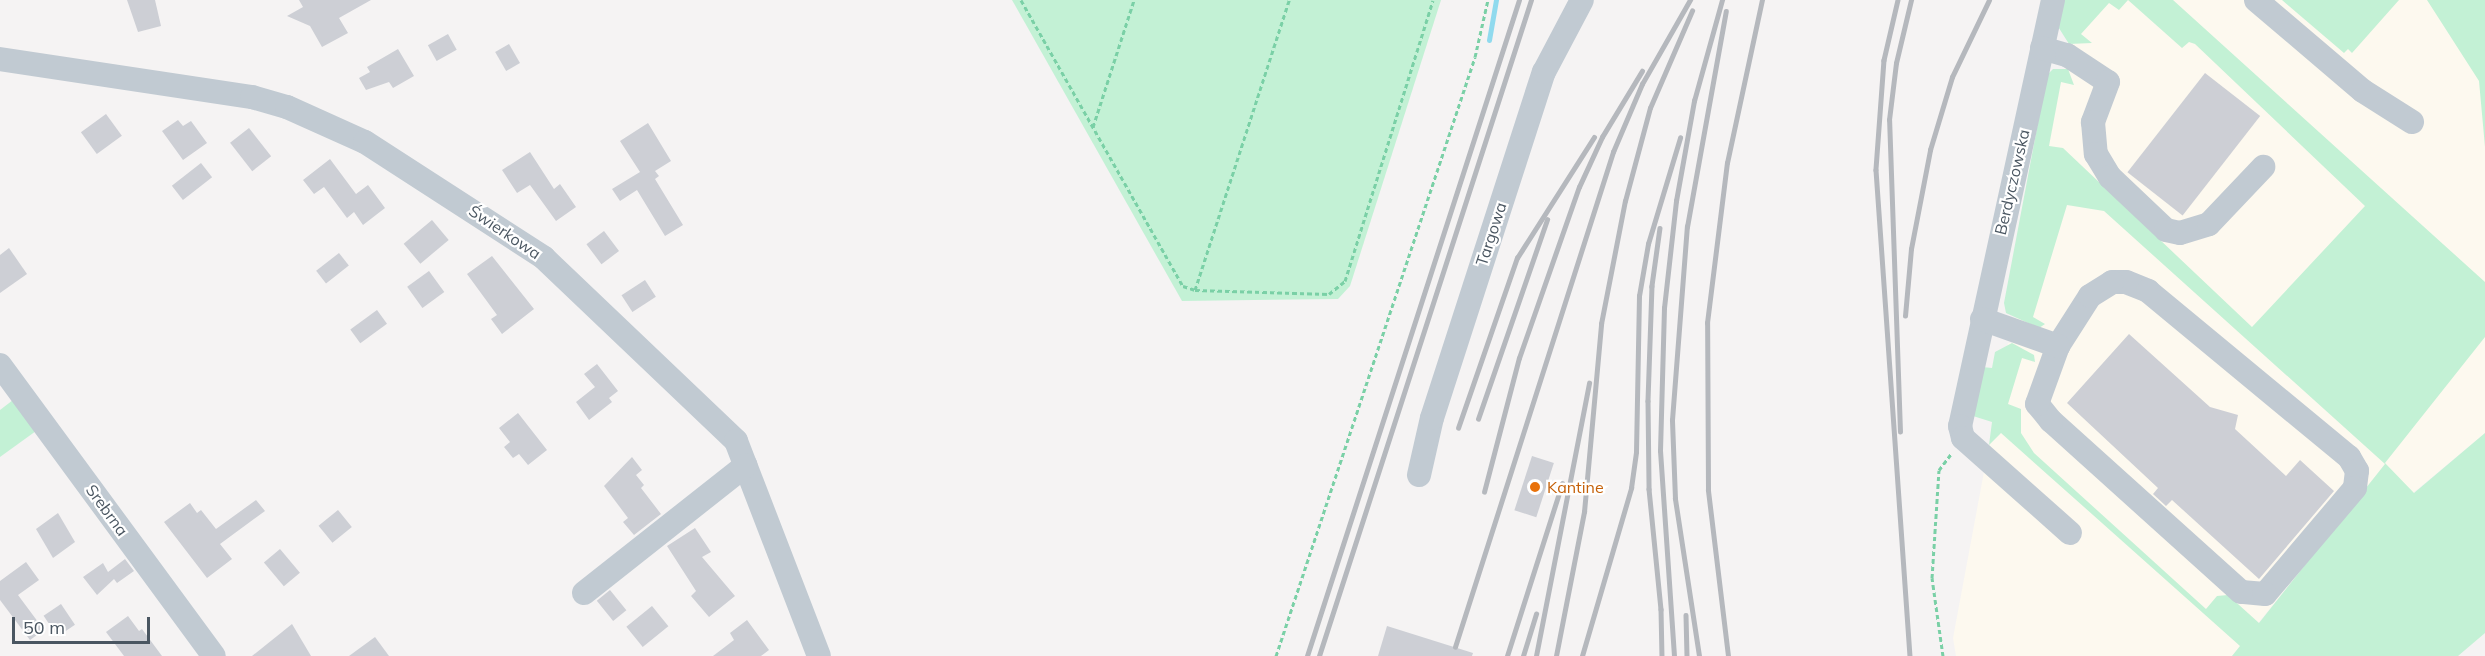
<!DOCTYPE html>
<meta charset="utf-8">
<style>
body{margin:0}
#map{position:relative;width:2485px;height:656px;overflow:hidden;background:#f5f3f3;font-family:Mulish,sans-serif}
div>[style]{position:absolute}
.commercial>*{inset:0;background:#fdf9ef}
.green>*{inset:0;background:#c3f1d5}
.stream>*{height:5px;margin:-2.5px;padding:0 2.5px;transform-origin:2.5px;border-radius:2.5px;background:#90daee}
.building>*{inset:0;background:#cdcfd5;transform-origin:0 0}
.path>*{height:3px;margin-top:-1.5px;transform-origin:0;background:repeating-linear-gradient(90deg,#7ad0a6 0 4.5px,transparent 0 7.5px)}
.minor>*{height:24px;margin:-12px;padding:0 12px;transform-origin:12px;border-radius:12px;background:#c1cad2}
.rail>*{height:4.5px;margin:-2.25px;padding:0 2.25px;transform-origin:2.25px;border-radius:2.25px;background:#b5b8bd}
.dots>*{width:16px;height:16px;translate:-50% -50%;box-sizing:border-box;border:3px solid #fff;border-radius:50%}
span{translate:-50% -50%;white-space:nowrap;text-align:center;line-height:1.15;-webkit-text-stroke:4.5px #fff;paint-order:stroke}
.street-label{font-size:16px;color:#4a5661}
.food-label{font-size:16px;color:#c56008}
.left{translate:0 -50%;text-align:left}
.scale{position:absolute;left:12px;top:617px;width:138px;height:27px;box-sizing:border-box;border:3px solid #4a5661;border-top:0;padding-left:8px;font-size:18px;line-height:21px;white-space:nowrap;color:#4a5661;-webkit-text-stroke:4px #fff;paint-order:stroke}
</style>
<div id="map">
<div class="commercial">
<div style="clip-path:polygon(2072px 0,2444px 0,2485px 66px,2485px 433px,2413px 493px,2385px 464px,2232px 656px,1956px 656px,1953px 638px,2008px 343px,2012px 343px,2043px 147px,2065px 67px)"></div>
</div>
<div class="green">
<div style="clip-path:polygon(1012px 0,1441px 0,1350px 286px,1338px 299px,1182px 301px)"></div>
<div style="clip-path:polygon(2062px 0,2173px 0,2485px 282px,2485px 337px,2385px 463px,2414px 493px,2485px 433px,2485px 633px,2458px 656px,2232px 656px,2240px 646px,2001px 433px,1989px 445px,1992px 422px,1973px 416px,1982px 367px,1992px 368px,1995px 352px,2012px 343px,2034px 355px,2035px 362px,2022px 358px,2008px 404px,2021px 409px,2021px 433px,2034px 453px,2206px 609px,2217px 596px,2228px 595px,2259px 623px,2385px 464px,2104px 211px,2067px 205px,2033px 317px,2045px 324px,2039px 328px,2006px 313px,2004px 303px,2047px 75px,2053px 69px,2068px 69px,2074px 85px,2061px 82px,2049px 146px,2063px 148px,2252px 327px,2365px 206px,2195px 44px,2189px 42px,2182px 48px,2128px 0,2119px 10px,2109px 3px,2081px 34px,2092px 43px,2069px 44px,2057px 25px)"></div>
<div style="clip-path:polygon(2282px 0,2399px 0,2352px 53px,2348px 49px,2344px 53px)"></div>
<div style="clip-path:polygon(2427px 0,2485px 0,2485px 147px,2479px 81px)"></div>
<div style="clip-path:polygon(13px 400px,36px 431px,0 457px,0 410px)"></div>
</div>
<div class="stream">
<div style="left:1489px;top:40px;width:41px;rotate:-80.1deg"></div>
</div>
<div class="building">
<div style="clip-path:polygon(127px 0,155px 0,161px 26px,138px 32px)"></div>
<div style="clip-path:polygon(299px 0,371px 0,339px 18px,348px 33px,322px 47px,310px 26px,287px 16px,303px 7px)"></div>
<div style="left:448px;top:34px;width:18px;height:23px;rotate:61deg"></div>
<div style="left:509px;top:44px;width:22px;height:16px;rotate:60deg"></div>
<div style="clip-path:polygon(398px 49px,414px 76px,393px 88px,389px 82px,366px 90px,359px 78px,370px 72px,367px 67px)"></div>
<div style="left:2205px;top:73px;width:70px;height:126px;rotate:38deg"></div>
<div style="left:106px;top:114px;width:27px;height:31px;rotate:54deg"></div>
<div style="clip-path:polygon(178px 120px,183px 126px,191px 121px,207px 143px,183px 160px,162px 131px)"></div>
<div style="clip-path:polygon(648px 123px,671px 161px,655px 171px,659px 176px,655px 179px,683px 225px,665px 236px,637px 190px,620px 201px,612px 189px,640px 172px,620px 141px)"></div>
<div style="left:249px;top:128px;width:36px;height:24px;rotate:52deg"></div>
<div style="clip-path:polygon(530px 152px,554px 189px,560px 184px,576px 207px,556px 221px,530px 185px,517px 193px,502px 170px)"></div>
<div style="clip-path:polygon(330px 159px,356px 194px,368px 185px,385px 208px,363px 225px,354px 212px,347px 218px,324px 187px,314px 194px,303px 180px)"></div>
<div style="left:201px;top:163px;width:18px;height:37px;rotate:52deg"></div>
<div style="left:432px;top:220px;width:26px;height:37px;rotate:50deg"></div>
<div style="left:604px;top:231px;width:25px;height:22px;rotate:53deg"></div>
<div style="clip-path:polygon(9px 248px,27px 274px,0 293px,0 255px)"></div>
<div style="left:339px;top:253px;width:16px;height:29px;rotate:52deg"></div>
<div style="clip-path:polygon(492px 256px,534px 309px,502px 334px,491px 319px,497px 315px,467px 274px)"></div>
<div style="left:429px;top:271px;width:26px;height:27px;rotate:54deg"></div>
<div style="left:645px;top:280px;width:20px;height:28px;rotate:57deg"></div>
<div style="left:377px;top:310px;width:17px;height:33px;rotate:54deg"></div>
<div style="clip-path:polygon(2129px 334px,2210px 407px,2238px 415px,2235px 429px,2286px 476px,2300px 460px,2334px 491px,2259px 579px,2172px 500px,2166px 506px,2153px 494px,2158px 488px,2067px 403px)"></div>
<div style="clip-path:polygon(597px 364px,618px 391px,609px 398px,612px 402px,589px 420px,576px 402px,595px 387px,584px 374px)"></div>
<div style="clip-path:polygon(518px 413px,547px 450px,528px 465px,519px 454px,513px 458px,504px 447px,510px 442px,499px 428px)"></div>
<div style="left:1532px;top:456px;width:23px;height:57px;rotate:18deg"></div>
<div style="clip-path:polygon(632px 457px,642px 470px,636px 475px,644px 485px,641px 488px,661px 514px,634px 535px,623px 522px,628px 518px,604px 486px)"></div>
<div style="clip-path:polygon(256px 500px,265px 511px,220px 544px,232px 559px,207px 578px,164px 522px,190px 503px,197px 513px,201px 510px,216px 529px)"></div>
<div style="left:338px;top:510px;width:22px;height:25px;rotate:51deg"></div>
<div style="clip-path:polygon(58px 513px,75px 542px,53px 558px,36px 529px)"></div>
<div style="clip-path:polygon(695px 528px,711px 552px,702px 557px,735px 596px,709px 617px,691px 596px,696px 591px,667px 546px)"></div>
<div style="left:280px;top:549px;width:31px;height:21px;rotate:50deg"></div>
<div style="clip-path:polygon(125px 559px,134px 571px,117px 583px,114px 579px,97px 595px,83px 577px,103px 563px,108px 572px)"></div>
<div style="clip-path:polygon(26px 562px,39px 580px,18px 595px,44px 630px,30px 640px,0 600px,0 581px)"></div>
<div style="left:610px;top:590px;width:26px;height:17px;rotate:51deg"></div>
<div style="left:61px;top:604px;width:25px;height:21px;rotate:56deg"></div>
<div style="left:652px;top:606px;width:26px;height:33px;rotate:51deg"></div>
<div style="clip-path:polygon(128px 616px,139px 631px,142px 629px,162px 656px,124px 656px,106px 632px)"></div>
<div style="clip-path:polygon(747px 620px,769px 650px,761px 656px,713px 656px,734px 640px,730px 633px)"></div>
<div style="clip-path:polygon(292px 624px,311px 656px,252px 656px)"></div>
<div style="clip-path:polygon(1387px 626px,1473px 653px,1472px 656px,1378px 656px)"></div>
<div style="clip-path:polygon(375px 637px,389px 656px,349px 656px)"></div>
</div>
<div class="path">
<div style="left:1021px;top:0;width:329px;rotate:60.5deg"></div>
<div style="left:1183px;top:286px;width:13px;rotate:18deg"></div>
<div style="left:1195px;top:290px;width:134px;rotate:1.7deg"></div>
<div style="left:1329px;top:294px;width:21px;rotate:-39deg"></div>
<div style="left:1345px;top:281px;width:294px;rotate:-72.6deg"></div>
<div style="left:1093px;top:127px;width:133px;rotate:-72.1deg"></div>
<div style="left:1195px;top:290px;width:305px;rotate:-72deg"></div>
<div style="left:1276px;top:656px;width:631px;rotate:-71.62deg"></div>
<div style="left:1475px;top:57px;width:58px;rotate:-77.2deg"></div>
<div style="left:1943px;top:656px;width:79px;rotate:-98deg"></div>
<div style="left:1932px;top:578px;width:108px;rotate:-86.3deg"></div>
<div style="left:1939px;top:470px;width:20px;rotate:-53deg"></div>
</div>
<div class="minor">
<div style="left:2053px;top:0;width:436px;rotate:102.3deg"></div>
<div style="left:1960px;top:426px;width:12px;rotate:76deg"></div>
<div style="left:1963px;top:438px;width:143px;rotate:41.6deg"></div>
<div style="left:2256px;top:0;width:140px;rotate:40.4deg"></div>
<div style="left:2363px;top:91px;width:58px;rotate:32.3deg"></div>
<div style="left:2042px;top:48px;width:26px;rotate:16deg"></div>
<div style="left:2067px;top:55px;width:49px;rotate:33.4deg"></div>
<div style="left:2108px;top:82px;width:43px;rotate:110.6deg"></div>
<div style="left:2093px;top:122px;width:32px;rotate:85deg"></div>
<div style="left:2096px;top:154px;width:27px;rotate:59deg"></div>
<div style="left:2110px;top:177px;width:77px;rotate:43.4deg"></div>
<div style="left:2166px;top:230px;width:14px;rotate:12deg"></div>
<div style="left:2180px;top:233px;width:30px;rotate:-17deg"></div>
<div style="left:2209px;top:224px;width:79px;rotate:-46.5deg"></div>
<div style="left:0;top:59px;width:255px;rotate:8.6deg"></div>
<div style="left:252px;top:97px;width:36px;rotate:16deg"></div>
<div style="left:287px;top:107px;width:85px;rotate:24.2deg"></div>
<div style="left:365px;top:142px;width:213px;rotate:32.9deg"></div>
<div style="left:544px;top:258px;width:265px;rotate:43.6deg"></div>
<div style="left:736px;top:441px;width:230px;rotate:68.9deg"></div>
<div style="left:2112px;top:282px;width:14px"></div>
<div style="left:2126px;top:282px;width:24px;rotate:22deg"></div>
<div style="left:2148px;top:291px;width:261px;rotate:39.6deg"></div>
<div style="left:2349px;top:457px;width:16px;rotate:60deg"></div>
<div style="left:2357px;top:471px;width:17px;rotate:97deg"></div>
<div style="left:2355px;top:488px;width:139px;rotate:130.3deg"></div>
<div style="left:2265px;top:594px;width:24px;rotate:-175deg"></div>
<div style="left:2241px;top:592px;width:256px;rotate:-138deg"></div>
<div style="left:2051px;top:421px;width:22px;rotate:-129deg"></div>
<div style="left:2037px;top:404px;width:62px;rotate:-70.1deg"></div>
<div style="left:2058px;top:346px;width:59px;rotate:-57.4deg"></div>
<div style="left:2090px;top:296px;width:26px;rotate:-32deg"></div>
<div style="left:1982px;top:319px;width:81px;rotate:19.6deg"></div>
<div style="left:0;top:365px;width:361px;rotate:53.7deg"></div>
<div style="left:1419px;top:475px;width:58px;rotate:-77.2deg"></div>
<div style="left:1432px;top:418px;width:364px;rotate:-72.1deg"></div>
<div style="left:1544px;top:72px;width:81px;rotate:-62.2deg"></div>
<div style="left:584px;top:593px;width:206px;rotate:-38.3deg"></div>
</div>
<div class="rail">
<div style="left:1898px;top:0;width:62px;rotate:103.1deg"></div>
<div style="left:1884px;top:60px;width:110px;rotate:94.2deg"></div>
<div style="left:1876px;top:170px;width:487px;rotate:86deg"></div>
<div style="left:1660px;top:228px;width:59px;rotate:97.9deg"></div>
<div style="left:1652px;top:286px;width:115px;rotate:92deg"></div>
<div style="left:1648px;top:401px;width:88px;rotate:89.3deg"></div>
<div style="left:1649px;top:489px;width:121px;rotate:84.3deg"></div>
<div style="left:1661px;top:609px;width:47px;rotate:88.8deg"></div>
<div style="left:1905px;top:316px;width:67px;rotate:-84.9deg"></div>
<div style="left:1911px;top:249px;width:101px;rotate:-79.1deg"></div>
<div style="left:1930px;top:150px;width:76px;rotate:-73.2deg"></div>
<div style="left:1952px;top:77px;width:85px;rotate:-64.3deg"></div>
<div style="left:1478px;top:419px;width:211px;rotate:-70.9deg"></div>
<div style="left:1458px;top:428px;width:180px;rotate:-70.9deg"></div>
<div style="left:1517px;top:258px;width:143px;rotate:-57.5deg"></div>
<div style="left:1900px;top:432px;width:312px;rotate:-92deg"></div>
<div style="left:1889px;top:120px;width:57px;rotate:-83deg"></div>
<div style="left:1896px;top:63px;width:65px;rotate:-76.6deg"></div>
<div style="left:1484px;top:492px;width:138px;rotate:-75.4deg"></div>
<div style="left:1519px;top:358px;width:181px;rotate:-70.7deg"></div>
<div style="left:1579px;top:187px;width:55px;rotate:-65.3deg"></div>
<div style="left:1602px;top:137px;width:77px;rotate:-58.8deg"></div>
<div style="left:1686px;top:615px;width:41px;rotate:88.6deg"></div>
<div style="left:1455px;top:647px;width:520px;rotate:-72.3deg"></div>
<div style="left:1613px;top:152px;width:74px;rotate:-66.9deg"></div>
<div style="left:1642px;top:84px;width:97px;rotate:-60.3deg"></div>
<div style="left:1307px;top:656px;width:689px;rotate:-72.09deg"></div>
<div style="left:1319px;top:656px;width:689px;rotate:-72.09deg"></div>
<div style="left:1507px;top:656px;width:181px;rotate:-72.3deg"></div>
<div style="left:1523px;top:656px;width:44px;rotate:-72.8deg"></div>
<div style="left:1536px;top:656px;width:278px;rotate:-79deg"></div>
<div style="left:1556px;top:656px;width:147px;rotate:-79deg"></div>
<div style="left:1584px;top:512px;width:189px;rotate:-84.8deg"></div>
<div style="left:1601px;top:324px;width:125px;rotate:-79deg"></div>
<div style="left:1625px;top:201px;width:96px;rotate:-75deg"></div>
<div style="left:1650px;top:108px;width:106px;rotate:-66.6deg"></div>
<div style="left:1582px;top:656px;width:175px;rotate:-73.7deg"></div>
<div style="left:1631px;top:488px;width:36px;rotate:-82deg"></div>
<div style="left:1636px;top:452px;width:156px;rotate:-88.9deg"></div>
<div style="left:1639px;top:296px;width:53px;rotate:-80.2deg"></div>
<div style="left:1648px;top:244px;width:111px;rotate:-73.2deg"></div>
<div style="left:1674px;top:656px;width:205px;rotate:-93.9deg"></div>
<div style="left:1660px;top:451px;width:143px;rotate:-88.4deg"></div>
<div style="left:1664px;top:308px;width:108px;rotate:-83.6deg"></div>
<div style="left:1676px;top:201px;width:102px;rotate:-79.8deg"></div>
<div style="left:1694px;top:101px;width:105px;rotate:-74.5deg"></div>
<div style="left:1699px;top:656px;width:159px;rotate:-98.7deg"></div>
<div style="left:1675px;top:499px;width:79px;rotate:-92.2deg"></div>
<div style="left:1672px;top:420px;width:194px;rotate:-85.6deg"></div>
<div style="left:1687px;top:227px;width:219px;rotate:-79.8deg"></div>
<div style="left:1728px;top:656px;width:167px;rotate:-96.9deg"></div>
<div style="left:1708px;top:490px;width:167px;rotate:-90.3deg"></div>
<div style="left:1707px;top:323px;width:161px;rotate:-82.9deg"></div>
<div style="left:1727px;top:163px;width:167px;rotate:-77.9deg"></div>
</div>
<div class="dots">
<div style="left:1535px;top:487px;background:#e8710a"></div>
</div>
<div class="street-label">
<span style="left:2012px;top:182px;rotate:-77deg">Berdyczowska</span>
<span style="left:505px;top:232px;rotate:34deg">Świerkowa</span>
<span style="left:1491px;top:234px;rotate:-72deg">Targowa</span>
<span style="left:107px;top:510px;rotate:54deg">Srebrna</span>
</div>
<div class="food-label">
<span class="left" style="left:1547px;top:487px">Kantine</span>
</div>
<div class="scale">50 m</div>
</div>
